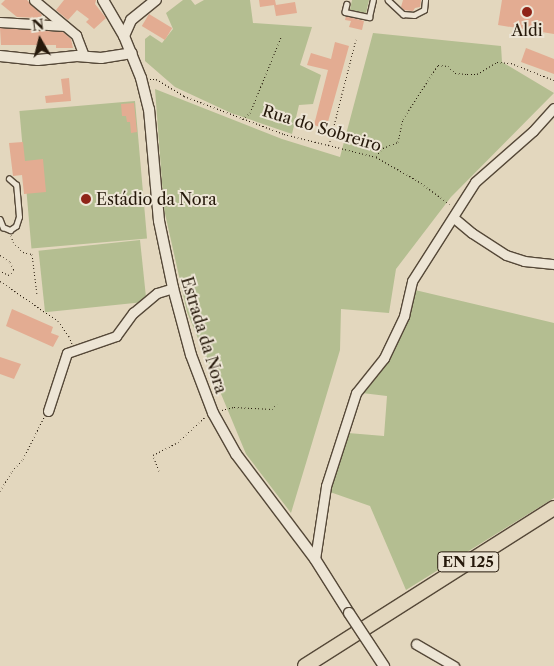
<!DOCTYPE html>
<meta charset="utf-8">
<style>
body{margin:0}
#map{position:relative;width:554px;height:666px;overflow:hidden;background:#e3d7be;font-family:"Libre Caslon Text",serif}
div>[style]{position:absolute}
.green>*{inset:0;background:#b4be91;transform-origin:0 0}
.building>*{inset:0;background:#e3ac92;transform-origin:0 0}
.path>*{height:1px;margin-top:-0.5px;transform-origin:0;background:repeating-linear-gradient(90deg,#26190b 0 1px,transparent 0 3.5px)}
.roads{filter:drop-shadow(1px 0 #554838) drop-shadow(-1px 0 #554838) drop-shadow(0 1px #554838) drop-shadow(0 -1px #554838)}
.service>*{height:4.5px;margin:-2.25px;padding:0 2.25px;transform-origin:2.25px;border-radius:2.25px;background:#ede5d5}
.minor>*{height:9px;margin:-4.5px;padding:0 4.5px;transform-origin:4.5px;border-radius:4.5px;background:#ede5d5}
.tertiary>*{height:10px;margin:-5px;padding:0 5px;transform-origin:5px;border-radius:5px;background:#ede5d5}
.primary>*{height:14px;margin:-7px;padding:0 7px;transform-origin:7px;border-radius:7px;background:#e3d7be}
.bridges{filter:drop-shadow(1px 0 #554838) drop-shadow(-1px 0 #554838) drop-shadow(0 1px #554838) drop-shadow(0 -1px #554838)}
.tertiary-bridge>*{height:10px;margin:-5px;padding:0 5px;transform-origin:5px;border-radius:5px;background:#ede5d5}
.dots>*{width:14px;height:14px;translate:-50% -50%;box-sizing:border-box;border:2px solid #ede5d5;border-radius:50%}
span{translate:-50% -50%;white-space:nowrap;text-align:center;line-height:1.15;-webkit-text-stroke:4px #ede5d5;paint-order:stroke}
.shield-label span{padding:1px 4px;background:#ede5d5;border:1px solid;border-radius:4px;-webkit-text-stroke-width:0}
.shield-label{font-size:15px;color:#26190b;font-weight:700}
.poi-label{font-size:16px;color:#26190b}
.left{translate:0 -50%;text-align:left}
.street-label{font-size:16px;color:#26190b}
.north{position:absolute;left:15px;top:15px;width:50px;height:50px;-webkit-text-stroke:4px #ede5d5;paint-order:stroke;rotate:352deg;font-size:14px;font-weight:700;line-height:20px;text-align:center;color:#26190b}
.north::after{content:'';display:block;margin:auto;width:18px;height:22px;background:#26190b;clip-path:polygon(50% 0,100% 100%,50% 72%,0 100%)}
</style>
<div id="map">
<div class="green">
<div style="clip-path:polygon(183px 0,191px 0,195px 5px,204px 0,250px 0,253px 23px,312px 27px,300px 65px,321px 75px,313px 104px,299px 105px,292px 134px,231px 113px,175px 87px,145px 61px,145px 39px,150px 35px,162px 43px,173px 29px,166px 13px)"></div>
<div style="clip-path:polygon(352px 0,369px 0,366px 13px,350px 10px)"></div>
<div style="clip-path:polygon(373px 33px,501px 46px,502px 62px,554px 93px,451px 197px,396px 269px,389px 313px,341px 309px,340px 350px,291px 513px,246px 454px,187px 312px,164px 209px,155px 89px,282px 139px,340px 157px)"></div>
<div style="left:135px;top:101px;width:138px;height:116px;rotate:85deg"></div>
<div style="left:140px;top:240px;width:62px;height:102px;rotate:84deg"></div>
<div style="clip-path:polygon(415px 290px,554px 323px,554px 498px,406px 590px,370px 506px,330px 492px,348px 433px,384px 436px,387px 396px,362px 393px,383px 367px,407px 323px)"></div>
</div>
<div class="building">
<div style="clip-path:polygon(5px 0,27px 0,42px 15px,40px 18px,17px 17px,1px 4px)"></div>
<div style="clip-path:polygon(64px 0,96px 0,95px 4px,106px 18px,94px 29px,86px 22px,89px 19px,77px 10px,68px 20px,56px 10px)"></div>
<div style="clip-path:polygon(259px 0,275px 0,276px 5px,295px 2px,297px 13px,276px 16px,274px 5px,260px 7px)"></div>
<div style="clip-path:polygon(403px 0,421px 0,420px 7px,415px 8px,413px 11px,404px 10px,401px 7px)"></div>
<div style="clip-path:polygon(502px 0,554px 0,554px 34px,498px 25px)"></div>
<div style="left:149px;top:14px;width:27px;height:14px;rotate:31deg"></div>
<div style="clip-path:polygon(346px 16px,364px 21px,362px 30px,349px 27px,351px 21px,345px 20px)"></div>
<div style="clip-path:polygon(0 28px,63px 32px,71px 39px,73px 48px,56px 48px,56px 45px,1px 45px)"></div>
<div style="clip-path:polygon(335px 42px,349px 46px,326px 129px,314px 125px,328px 70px,307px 65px,311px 53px,331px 59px)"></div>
<div style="clip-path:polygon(526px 48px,554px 59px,554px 74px,521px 62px)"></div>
<div style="clip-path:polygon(69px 78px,71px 101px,46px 103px,45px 96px,63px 94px,61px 79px)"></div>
<div style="clip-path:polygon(134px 103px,137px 132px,131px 133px,130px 122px,127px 122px,126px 116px,122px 116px,121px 104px)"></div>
<div style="clip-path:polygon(23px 142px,25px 161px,43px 159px,46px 192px,24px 194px,22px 175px,13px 176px,9px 143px)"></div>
<div style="clip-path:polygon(12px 309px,53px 327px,51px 333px,59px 336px,53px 347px,6px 326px)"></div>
<div style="clip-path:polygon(0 357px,21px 364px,14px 379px,0 374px)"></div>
</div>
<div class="path">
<div style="left:150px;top:79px;width:6px"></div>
<div style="left:156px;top:79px;width:33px;rotate:31deg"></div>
<div style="left:184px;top:96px;width:107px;rotate:20.8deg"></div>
<div style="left:284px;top:134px;width:95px;rotate:14deg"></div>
<div style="left:376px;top:157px;width:48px;rotate:29.7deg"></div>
<div style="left:418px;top:181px;width:39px;rotate:36deg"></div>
<div style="left:242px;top:119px;width:10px;rotate:-37deg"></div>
<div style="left:250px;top:113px;width:82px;rotate:-67.8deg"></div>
<div style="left:329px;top:145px;width:109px;rotate:-75.7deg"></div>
<div style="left:376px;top:156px;width:11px;rotate:-49deg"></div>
<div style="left:383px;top:148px;width:16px;rotate:-22deg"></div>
<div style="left:398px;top:142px;width:24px;rotate:-78deg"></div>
<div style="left:403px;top:119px;width:64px;rotate:-57.1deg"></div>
<div style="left:438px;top:65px;width:10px;rotate:6deg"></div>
<div style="left:448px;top:66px;width:10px;rotate:45deg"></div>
<div style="left:455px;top:73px;width:12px;rotate:5deg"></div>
<div style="left:467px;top:74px;width:10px"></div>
<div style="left:477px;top:74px;width:23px;rotate:-31deg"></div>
<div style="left:497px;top:62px;width:14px;rotate:4deg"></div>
<div style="left:511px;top:63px;width:46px;rotate:21.6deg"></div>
<div style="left:11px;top:235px;width:7px;rotate:74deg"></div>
<div style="left:13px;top:242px;width:14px;rotate:45deg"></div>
<div style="left:23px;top:252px;width:9px;rotate:13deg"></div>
<div style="left:32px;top:254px;width:41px;rotate:83deg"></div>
<div style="left:0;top:255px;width:12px;rotate:35deg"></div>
<div style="left:10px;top:262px;width:9px;rotate:63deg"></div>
<div style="left:14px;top:270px;width:7px;rotate:135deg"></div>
<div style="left:9px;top:275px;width:10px;rotate:-156deg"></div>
<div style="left:0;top:281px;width:70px;rotate:34.6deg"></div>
<div style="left:58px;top:321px;width:19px;rotate:54deg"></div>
<div style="left:69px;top:336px;width:9px;rotate:69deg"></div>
<div style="left:222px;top:410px;width:12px;rotate:-14deg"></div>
<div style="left:234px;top:407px;width:38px;rotate:3deg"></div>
<div style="left:272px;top:409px;width:7px;rotate:-45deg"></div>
<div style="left:159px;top:471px;width:17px;rotate:-111deg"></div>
<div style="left:153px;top:455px;width:28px;rotate:-27deg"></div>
<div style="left:178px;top:442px;width:37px;rotate:-43deg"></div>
<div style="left:0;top:491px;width:23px;rotate:-59deg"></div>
<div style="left:12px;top:471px;width:16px;rotate:-47deg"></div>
<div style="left:23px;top:459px;width:47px;rotate:-63.4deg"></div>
</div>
<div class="roads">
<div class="service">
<div style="left:388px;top:0;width:21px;rotate:43deg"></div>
<div style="left:403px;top:14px;width:11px;rotate:5deg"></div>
<div style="left:414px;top:15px;width:11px;rotate:-27deg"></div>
<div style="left:424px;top:10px;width:10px;rotate:-84deg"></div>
<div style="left:347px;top:4px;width:8px;rotate:104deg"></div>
<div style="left:345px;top:12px;width:25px;rotate:12deg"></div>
<div style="left:369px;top:17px;width:17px;rotate:-77deg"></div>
<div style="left:0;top:219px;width:9px;rotate:69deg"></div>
<div style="left:3px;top:227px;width:8px;rotate:23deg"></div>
<div style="left:10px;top:230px;width:7px;rotate:-34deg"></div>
<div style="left:16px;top:226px;width:9px;rotate:-72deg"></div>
<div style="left:19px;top:217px;width:32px;rotate:-95deg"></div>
<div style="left:16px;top:185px;width:9px;rotate:-139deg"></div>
</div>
<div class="minor">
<div style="left:34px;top:0;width:55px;rotate:39.8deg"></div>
<div style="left:76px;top:35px;width:22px;rotate:69deg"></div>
<div style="left:0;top:22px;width:65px;rotate:3.5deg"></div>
<div style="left:454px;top:218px;width:23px;rotate:40deg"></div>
<div style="left:472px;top:233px;width:40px;rotate:32.9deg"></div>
<div style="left:506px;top:255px;width:19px;rotate:18deg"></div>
<div style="left:524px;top:261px;width:30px;rotate:6deg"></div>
<div style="left:48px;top:411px;width:61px;rotate:-71.9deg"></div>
<div style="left:67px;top:353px;width:52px;rotate:-19.1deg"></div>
<div style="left:116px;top:336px;width:29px;rotate:-54deg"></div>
<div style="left:133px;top:313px;width:31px;rotate:-40deg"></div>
<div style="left:157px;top:293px;width:17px;rotate:-17deg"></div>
<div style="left:315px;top:559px;width:74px;rotate:-81.4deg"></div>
<div style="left:326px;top:486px;width:98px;rotate:-72.1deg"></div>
<div style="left:356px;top:393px;width:45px;rotate:-51.3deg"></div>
<div style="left:384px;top:358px;width:47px;rotate:-64.5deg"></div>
<div style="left:404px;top:316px;width:36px;rotate:-77deg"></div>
<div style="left:412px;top:281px;width:117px;rotate:-57.5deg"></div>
<div style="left:475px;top:182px;width:77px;rotate:-41.3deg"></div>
<div style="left:533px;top:131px;width:31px;rotate:-48deg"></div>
<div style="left:416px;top:644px;width:44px;rotate:30.1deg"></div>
</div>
<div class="tertiary">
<div style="left:103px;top:0;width:42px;rotate:59.7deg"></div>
<div style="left:124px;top:36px;width:45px;rotate:68deg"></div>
<div style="left:141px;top:78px;width:32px;rotate:76deg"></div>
<div style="left:149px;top:109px;width:112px;rotate:84.9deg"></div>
<div style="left:159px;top:221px;width:68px;rotate:78.2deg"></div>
<div style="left:173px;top:288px;width:69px;rotate:75deg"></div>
<div style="left:191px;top:355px;width:62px;rotate:69.2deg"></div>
<div style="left:213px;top:413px;width:47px;rotate:60.7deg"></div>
<div style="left:236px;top:454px;width:131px;rotate:53deg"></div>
<div style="left:315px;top:559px;width:64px;rotate:57.8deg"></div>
<div style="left:124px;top:36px;width:17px;rotate:-66deg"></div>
<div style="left:131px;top:20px;width:32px;rotate:-39deg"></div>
<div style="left:0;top:56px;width:38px;rotate:6deg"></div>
<div style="left:38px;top:60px;width:39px;rotate:-6deg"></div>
<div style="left:77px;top:56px;width:24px;rotate:5deg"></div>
<div style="left:101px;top:58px;width:31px;rotate:-9deg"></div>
</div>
<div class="primary">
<div style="left:305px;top:666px;width:295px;rotate:-32.4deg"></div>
</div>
</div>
<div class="bridges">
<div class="tertiary-bridge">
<div style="left:349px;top:613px;width:64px;rotate:56.6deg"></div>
</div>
</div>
<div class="dots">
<div style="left:527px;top:12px;background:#8f2418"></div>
<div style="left:86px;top:199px;background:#8f2418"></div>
</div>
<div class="shield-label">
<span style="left:468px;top:562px">EN 125</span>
</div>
<div class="poi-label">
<span style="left:527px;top:30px">Aldi</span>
<span class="left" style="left:96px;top:199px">Estádio da Nora</span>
</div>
<div class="street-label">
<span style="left:322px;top:128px;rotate:17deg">Rua do Sobreiro</span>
<span style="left:204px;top:335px;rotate:73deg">Estrada da Nora</span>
</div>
<div class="north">N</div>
</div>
